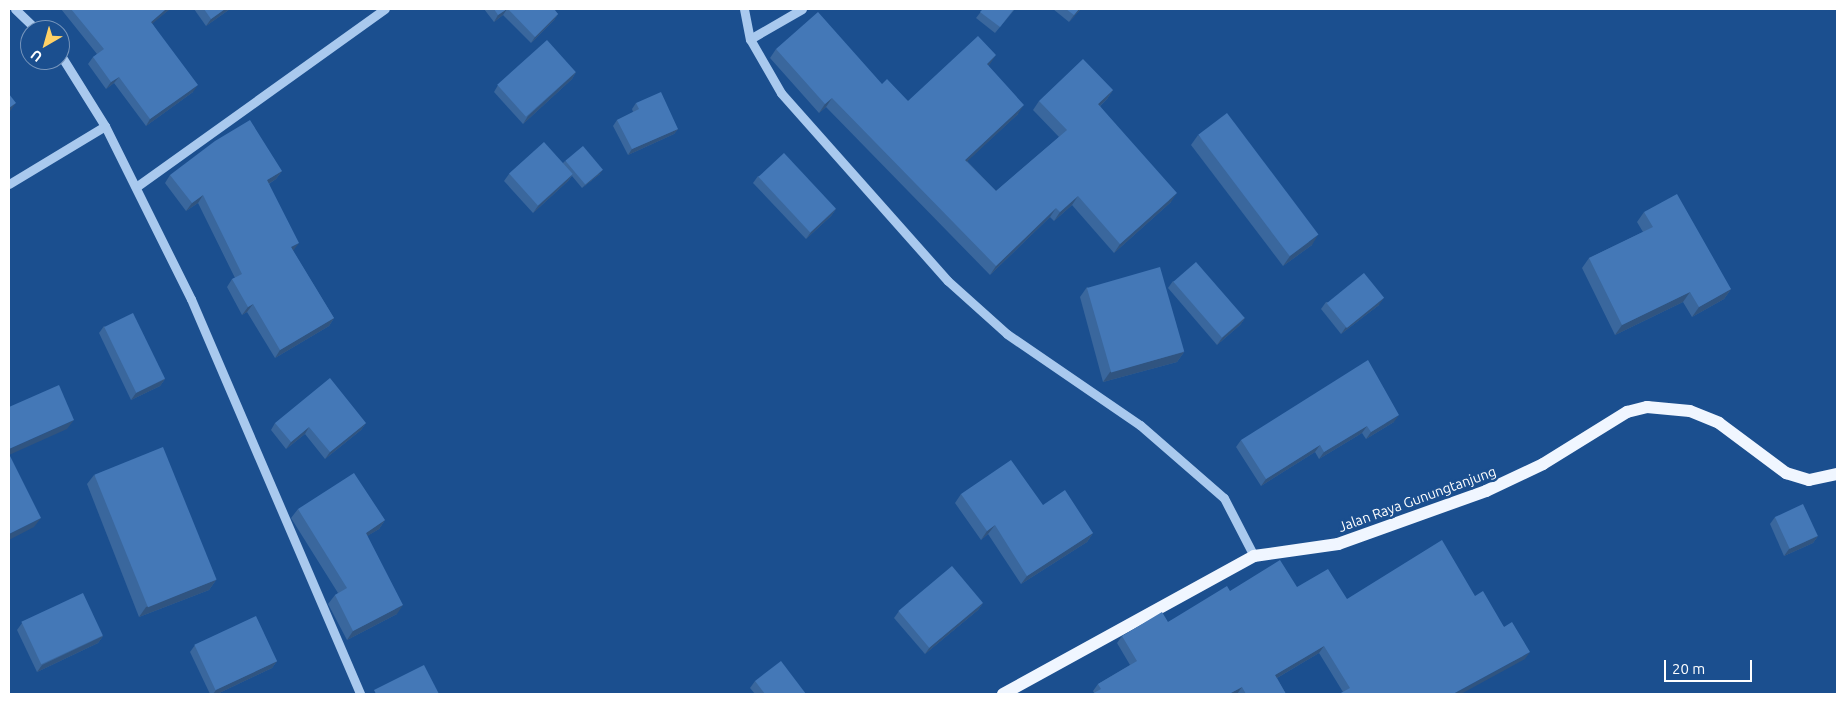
<!DOCTYPE html>
<style>
body{margin:0}
#map{position:relative;width:1846px;height:703px;overflow:hidden;background:#1b4f8f;font-family:Ubuntu,sans-serif}
div>[style]{position:absolute}
.minor>*{height:9px;margin:-4.5px;padding:0 4.5px;transform-origin:4.5px;border-radius:4.5px;background:#a9c9ee}
.major>*{height:12px;margin:-6px;padding:0 6px;transform-origin:6px;border-radius:6px;background:#f0f6ff}
.wall>*{inset:0;background:#3a679d}
.shaded-wall>*{inset:0;background:#305480}
.building>*{inset:0;background:#4478b7;transform-origin:0 0}
span{translate:-50% -50%;white-space:nowrap;text-align:center;line-height:1.15;-webkit-text-stroke:5px #1b4f8f;paint-order:stroke}
.street-label{font-size:14px;color:#fff}
.frame{position:absolute;inset:0;border:10px solid #fff;pointer-events:none}
.north{position:absolute;left:20px;top:20px;width:50px;height:50px;box-sizing:border-box;background:#1b4f8f;border:1px solid #7695bc;border-radius:50%;rotate:218deg;font-size:14px;font-weight:700;line-height:20px;text-align:center;color:#fff}
.north::after{content:'';display:block;margin:auto;width:18px;height:22px;background:#ffd166;clip-path:polygon(50% 0,100% 100%,50% 72%,0 100%)}
.scale{position:absolute;left:1664px;top:660px;width:88px;height:22px;box-sizing:border-box;border:2px solid #fff;border-top:0;padding-left:6px;font-size:15px;line-height:18px;white-space:nowrap;color:#fff;-webkit-text-stroke:4px #1b4f8f;paint-order:stroke}
</style>
<div id="map">
<div class="minor">
<div style="left:15px;top:9px;width:30px;rotate:44deg"></div>
<div style="left:744px;top:9px;width:31px;rotate:79deg"></div>
<div style="left:750px;top:39px;width:62px;rotate:60.1deg"></div>
<div style="left:781px;top:93px;width:251px;rotate:48.4deg"></div>
<div style="left:948px;top:281px;width:79px;rotate:41.9deg"></div>
<div style="left:1007px;top:334px;width:161px;rotate:34.4deg"></div>
<div style="left:1140px;top:425px;width:111px;rotate:41deg"></div>
<div style="left:1224px;top:498px;width:65px;rotate:62.7deg"></div>
<div style="left:750px;top:39px;width:60px;rotate:-30deg"></div>
<div style="left:60px;top:54px;width:85px;rotate:58deg"></div>
<div style="left:105px;top:126px;width:193px;rotate:63.6deg"></div>
<div style="left:191px;top:299px;width:430px;rotate:66.8deg"></div>
<div style="left:9px;top:184px;width:112px;rotate:-31.1deg"></div>
<div style="left:136px;top:187px;width:306px;rotate:-35.6deg"></div>
</div>
<div class="major">
<div style="left:1003px;top:694px;width:286px;rotate:-28.8deg"></div>
<div style="left:1254px;top:556px;width:85px;rotate:-8.1deg"></div>
<div style="left:1338px;top:544px;width:157px;rotate:-19.7deg"></div>
<div style="left:1486px;top:491px;width:63px;rotate:-25.3deg"></div>
<div style="left:1543px;top:464px;width:99px;rotate:-31.8deg"></div>
<div style="left:1627px;top:412px;width:21px;rotate:-14deg"></div>
<div style="left:1647px;top:407px;width:43px;rotate:5.3deg"></div>
<div style="left:1690px;top:411px;width:31px;rotate:22deg"></div>
<div style="left:1719px;top:423px;width:84px;rotate:36.7deg"></div>
<div style="left:1786px;top:473px;width:24px;rotate:17deg"></div>
<div style="left:1809px;top:480px;width:29px;rotate:-12deg"></div>
</div>
<div class="wall">
<div style="clip-path:polygon(61px 9px,170px 9px,152px 23px,193px 92px,146px 126px,114px 83px,106px 89px,88px 64px,93px 57px,97px 54px)"></div>
<div style="clip-path:polygon(194px 9px,230px 9px,206px 26px)"></div>
<div style="clip-path:polygon(484px 9px,554px 9px,558px 14px,554px 20px,531px 43px,503px 15px,494px 22px)"></div>
<div style="clip-path:polygon(983px 9px,1015px 9px,995px 33px,976px 18px)"></div>
<div style="clip-path:polygon(1053px 9px,1081px 9px,1069px 22px)"></div>
<div style="clip-path:polygon(776px 49px,908px 101px,990px 64px,988px 66px,1018px 114px,967px 161px,996px 191px,1059px 137px,1033px 110px,1039px 101px,1113px 90px,1107px 99px,1100px 106px,1171px 202px,1114px 253px,1072px 205px,1054px 221px,1050px 217px,990px 275px,826px 107px,819px 113px,770px 58px)"></div>
<div style="clip-path:polygon(576px 72px,572px 79px,523px 124px,494px 92px,498px 85px)"></div>
<div style="clip-path:polygon(636px 103px,678px 129px,674px 134px,628px 155px,613px 126px,617px 120px,633px 112px,632px 109px)"></div>
<div style="clip-path:polygon(1198px 135px,1312px 245px,1283px 266px,1191px 145px)"></div>
<div style="clip-path:polygon(565px 161px,600px 174px,582px 188px,572px 176px,568px 181px,533px 213px,504px 181px,509px 174px,563px 163px)"></div>
<div style="clip-path:polygon(282px 171px,276px 179px,269px 184px,293px 251px,334px 318px,329px 326px,275px 358px,247px 312px,242px 315px,227px 287px,232px 279px,235px 278px,198px 203px,186px 211px,165px 183px,170px 175px)"></div>
<div style="clip-path:polygon(758px 176px,836px 209px,831px 216px,806px 239px,753px 183px)"></div>
<div style="clip-path:polygon(1644px 212px,1731px 289px,1724px 299px,1692px 317px,1683px 302px,1615px 335px,1582px 268px,1589px 258px,1643px 232px,1637px 222px)"></div>
<div style="clip-path:polygon(1173px 281px,1245px 318px,1240px 325px,1217px 345px,1168px 288px)"></div>
<div style="clip-path:polygon(1087px 287px,1184px 352px,1177px 362px,1103px 382px,1080px 297px)"></div>
<div style="clip-path:polygon(1326px 302px,1379px 305px,1341px 334px,1321px 309px)"></div>
<div style="clip-path:polygon(104px 326px,165px 379px,160px 386px,131px 400px,99px 333px)"></div>
<div style="clip-path:polygon(1394px 422px,1366px 439px,1362px 433px,1319px 459px,1315px 452px,1261px 486px,1236px 447px,1241px 440px)"></div>
<div style="clip-path:polygon(275px 423px,366px 423px,361px 430px,325px 459px,305px 434px,286px 449px,271px 430px)"></div>
<div style="clip-path:polygon(94px 475px,216px 580px,209px 590px,139px 617px,87px 484px)"></div>
<div style="clip-path:polygon(961px 494px,1043px 505px,1093px 533px,1087px 542px,1021px 584px,988px 534px,981px 540px,955px 503px)"></div>
<div style="clip-path:polygon(298px 509px,385px 520px,379px 529px,367px 536px,397px 614px,347px 640px,328px 604px,335px 595px,338px 593px,291px 518px)"></div>
<div style="clip-path:polygon(1775px 517px,1818px 536px,1813px 543px,1784px 556px,1770px 524px)"></div>
<div style="clip-path:polygon(1297px 587px,1347px 599px,1475px 596px,1504px 627px,1525px 659px,1343px 692px,1319px 653px,1277px 678px,1286px 694px,1092px 694px,1094px 693px,1093px 691px,1098px 684px,1130px 665px,1117px 643px,1122px 636px,1168px 622px,1230px 591px)"></div>
<div style="clip-path:polygon(983px 603px,978px 610px,925px 654px,894px 618px,899px 611px)"></div>
<div style="clip-path:polygon(22px 623px,103px 636px,98px 643px,37px 672px,17px 630px)"></div>
<div style="clip-path:polygon(195px 645px,277px 661px,272px 668px,217px 694px,210px 694px,190px 652px)"></div>
<div style="clip-path:polygon(755px 681px,806px 694px,755px 694px,750px 688px)"></div>
</div>
<div class="shaded-wall">
<div style="clip-path:polygon(166px 9px,170px 9px,146px 29px,151px 22px)"></div>
<div style="clip-path:polygon(225px 9px,230px 9px,206px 26px,211px 19px)"></div>
<div style="clip-path:polygon(507px 9px,503px 15px,494px 22px,498px 15px)"></div>
<div style="clip-path:polygon(1079px 9px,1081px 9px,1069px 22px,1074px 15px)"></div>
<div style="clip-path:polygon(558px 14px,554px 20px,531px 43px,535px 37px)"></div>
<div style="clip-path:polygon(996px 55px,990px 64px,980px 73px,987px 64px)"></div>
<div style="clip-path:polygon(576px 72px,572px 79px,523px 124px,528px 116px)"></div>
<div style="clip-path:polygon(119px 77px,114px 83px,106px 89px,111px 82px)"></div>
<div style="clip-path:polygon(198px 85px,193px 92px,146px 126px,150px 119px)"></div>
<div style="clip-path:polygon(1113px 90px,1107px 99px,1092px 113px,1098px 104px)"></div>
<div style="clip-path:polygon(832px 98px,826px 107px,819px 113px,825px 104px)"></div>
<div style="clip-path:polygon(16px 103px,11px 110px,9px 112px,9px 108px)"></div>
<div style="clip-path:polygon(1024px 105px,1018px 114px,959px 169px,965px 160px)"></div>
<div style="clip-path:polygon(678px 129px,674px 134px,628px 155px,632px 149px)"></div>
<div style="clip-path:polygon(603px 170px,600px 174px,582px 188px,585px 185px)"></div>
<div style="clip-path:polygon(282px 171px,276px 179px,262px 188px,267px 180px)"></div>
<div style="clip-path:polygon(573px 174px,568px 181px,533px 213px,538px 206px)"></div>
<div style="clip-path:polygon(1177px 193px,1171px 202px,1114px 253px,1120px 244px)"></div>
<div style="clip-path:polygon(203px 195px,198px 203px,186px 211px,192px 203px)"></div>
<div style="clip-path:polygon(1078px 196px,1072px 205px,1054px 221px,1060px 212px)"></div>
<div style="clip-path:polygon(1056px 208px,1050px 217px,990px 275px,996px 266px)"></div>
<div style="clip-path:polygon(836px 209px,831px 216px,806px 239px,811px 232px)"></div>
<div style="clip-path:polygon(1318px 235px,1312px 245px,1283px 266px,1290px 256px)"></div>
<div style="clip-path:polygon(299px 243px,293px 251px,291px 247px)"></div>
<div style="clip-path:polygon(1731px 289px,1724px 299px,1692px 317px,1699px 307px)"></div>
<div style="clip-path:polygon(1690px 292px,1683px 302px,1615px 335px,1622px 325px)"></div>
<div style="clip-path:polygon(1384px 298px,1379px 305px,1341px 334px,1346px 327px)"></div>
<div style="clip-path:polygon(253px 304px,247px 312px,242px 315px,248px 307px)"></div>
<div style="clip-path:polygon(334px 318px,329px 326px,275px 358px,280px 350px)"></div>
<div style="clip-path:polygon(1245px 318px,1240px 325px,1217px 345px,1222px 338px)"></div>
<div style="clip-path:polygon(1184px 352px,1177px 362px,1103px 382px,1110px 372px)"></div>
<div style="clip-path:polygon(165px 379px,160px 386px,131px 400px,136px 393px)"></div>
<div style="clip-path:polygon(1399px 415px,1394px 422px,1366px 439px,1371px 432px)"></div>
<div style="clip-path:polygon(74px 420px,67px 429px,9px 455px,9px 449px)"></div>
<div style="clip-path:polygon(366px 423px,361px 430px,325px 459px,330px 452px)"></div>
<div style="clip-path:polygon(1367px 426px,1362px 433px,1319px 459px,1324px 452px)"></div>
<div style="clip-path:polygon(309px 427px,305px 434px,286px 449px,291px 442px)"></div>
<div style="clip-path:polygon(1320px 445px,1315px 452px,1261px 486px,1266px 479px)"></div>
<div style="clip-path:polygon(41px 518px,34px 527px,9px 540px,9px 534px)"></div>
<div style="clip-path:polygon(385px 520px,379px 529px,359px 541px,366px 533px)"></div>
<div style="clip-path:polygon(995px 525px,988px 534px,981px 540px,987px 531px)"></div>
<div style="clip-path:polygon(1093px 533px,1087px 542px,1021px 584px,1027px 576px)"></div>
<div style="clip-path:polygon(1818px 536px,1813px 543px,1784px 556px,1789px 549px)"></div>
<div style="clip-path:polygon(216px 580px,209px 590px,139px 617px,146px 607px)"></div>
<div style="clip-path:polygon(983px 603px,978px 610px,925px 654px,930px 647px)"></div>
<div style="clip-path:polygon(403px 605px,397px 614px,347px 640px,353px 631px)"></div>
<div style="clip-path:polygon(103px 636px,98px 643px,37px 672px,42px 665px)"></div>
<div style="clip-path:polygon(1324px 646px,1319px 653px,1270px 682px,1275px 675px)"></div>
<div style="clip-path:polygon(1530px 652px,1525px 659px,1461px 694px,1453px 694px)"></div>
<div style="clip-path:polygon(277px 661px,272px 668px,217px 694px,213px 694px,216px 690px)"></div>
<div style="clip-path:polygon(1242px 687px,1237px 694px,1229px 694px)"></div>
</div>
<div class="building">
<div style="clip-path:polygon(71px 9px,166px 9px,151px 22px,198px 85px,150px 119px,119px 77px,111px 82px,93px 57px,104px 49px)"></div>
<div style="clip-path:polygon(204px 9px,225px 9px,211px 19px)"></div>
<div style="clip-path:polygon(494px 9px,507px 9px,498px 15px)"></div>
<div style="clip-path:polygon(508px 9px,554px 9px,558px 14px,535px 37px)"></div>
<div style="clip-path:polygon(983px 9px,1014px 9px,1000px 27px,980px 12px)"></div>
<div style="clip-path:polygon(1066px 9px,1079px 9px,1074px 15px)"></div>
<div style="clip-path:polygon(818px 12px,882px 84px,887px 79px,908px 101px,978px 36px,996px 55px,987px 64px,1024px 105px,965px 160px,996px 191px,1067px 130px,1039px 101px,1083px 59px,1113px 90px,1098px 104px,1177px 193px,1120px 244px,1078px 196px,1060px 212px,1056px 208px,996px 266px,832px 98px,825px 104px,776px 49px)"></div>
<div style="left:547px;top:40px;width:43px;height:67px;rotate:48deg"></div>
<div style="clip-path:polygon(661px 92px,678px 129px,632px 149px,617px 120px,639px 109px,636px 103px)"></div>
<div style="clip-path:polygon(9px 94px,16px 103px,9px 108px)"></div>
<div style="left:1227px;top:113px;width:152px;height:36px;rotate:53deg"></div>
<div style="clip-path:polygon(250px 120px,282px 171px,267px 180px,299px 243px,291px 247px,334px 318px,280px 350px,253px 304px,248px 307px,232px 279px,242px 274px,203px 195px,192px 203px,170px 175px,215px 141px)"></div>
<div style="left:544px;top:142px;width:43px;height:47px;rotate:48deg"></div>
<div style="left:583px;top:146px;width:31px;height:23px;rotate:50deg"></div>
<div style="left:784px;top:153px;width:76px;height:35px;rotate:47deg"></div>
<div style="clip-path:polygon(1677px 194px,1731px 289px,1699px 307px,1690px 292px,1622px 325px,1589px 258px,1653px 227px,1644px 212px)"></div>
<div style="left:1196px;top:262px;width:74px;height:30px;rotate:49deg"></div>
<div style="left:1160px;top:267px;width:88px;height:76px;rotate:74deg"></div>
<div style="left:1364px;top:273px;width:32px;height:48px;rotate:51deg"></div>
<div style="left:133px;top:313px;width:73px;height:32px;rotate:64deg"></div>
<div style="clip-path:polygon(1368px 360px,1399px 415px,1371px 432px,1367px 426px,1324px 452px,1320px 445px,1266px 479px,1241px 440px)"></div>
<div style="clip-path:polygon(330px 378px,366px 423px,330px 452px,309px 427px,291px 442px,275px 423px)"></div>
<div style="clip-path:polygon(59px 385px,74px 420px,9px 449px,9px 407px)"></div>
<div style="left:163px;top:447px;width:143px;height:74px;rotate:68deg"></div>
<div style="clip-path:polygon(9px 454px,41px 518px,9px 534px)"></div>
<div style="clip-path:polygon(1011px 460px,1043px 505px,1065px 490px,1093px 533px,1027px 576px,995px 525px,987px 531px,961px 494px)"></div>
<div style="clip-path:polygon(354px 473px,385px 520px,366px 533px,403px 605px,353px 631px,335px 595px,347px 588px,298px 509px)"></div>
<div style="left:1803px;top:504px;width:35px;height:31px;rotate:65deg"></div>
<div style="clip-path:polygon(1442px 540px,1475px 596px,1483px 591px,1504px 627px,1512px 622px,1530px 652px,1453px 694px,1339px 694px,1350px 688px,1324px 646px,1275px 675px,1286px 694px,1246px 694px,1242px 687px,1229px 694px,1092px 694px,1101px 689px,1098px 684px,1137px 661px,1122px 636px,1162px 612px,1168px 622px,1227px 586px,1230px 591px,1280px 560px,1297px 587px,1328px 569px,1347px 599px)"></div>
<div style="left:952px;top:566px;width:48px;height:70px;rotate:50deg"></div>
<div style="left:83px;top:593px;width:47px;height:68px;rotate:65deg"></div>
<div style="left:256px;top:616px;width:50px;height:68px;rotate:65deg"></div>
<div style="clip-path:polygon(781px 661px,806px 694px,765px 694px,755px 681px)"></div>
<div style="clip-path:polygon(424px 665px,439px 694px,376px 694px,374px 690px)"></div>
</div>
<div class="street-label">
<span style="left:1417px;top:499px;rotate:-20deg">Jalan Raya Gunungtanjung</span>
</div>
<div class="frame"></div>
<div class="north">U</div>
<div class="scale">20 m</div>
</div>
